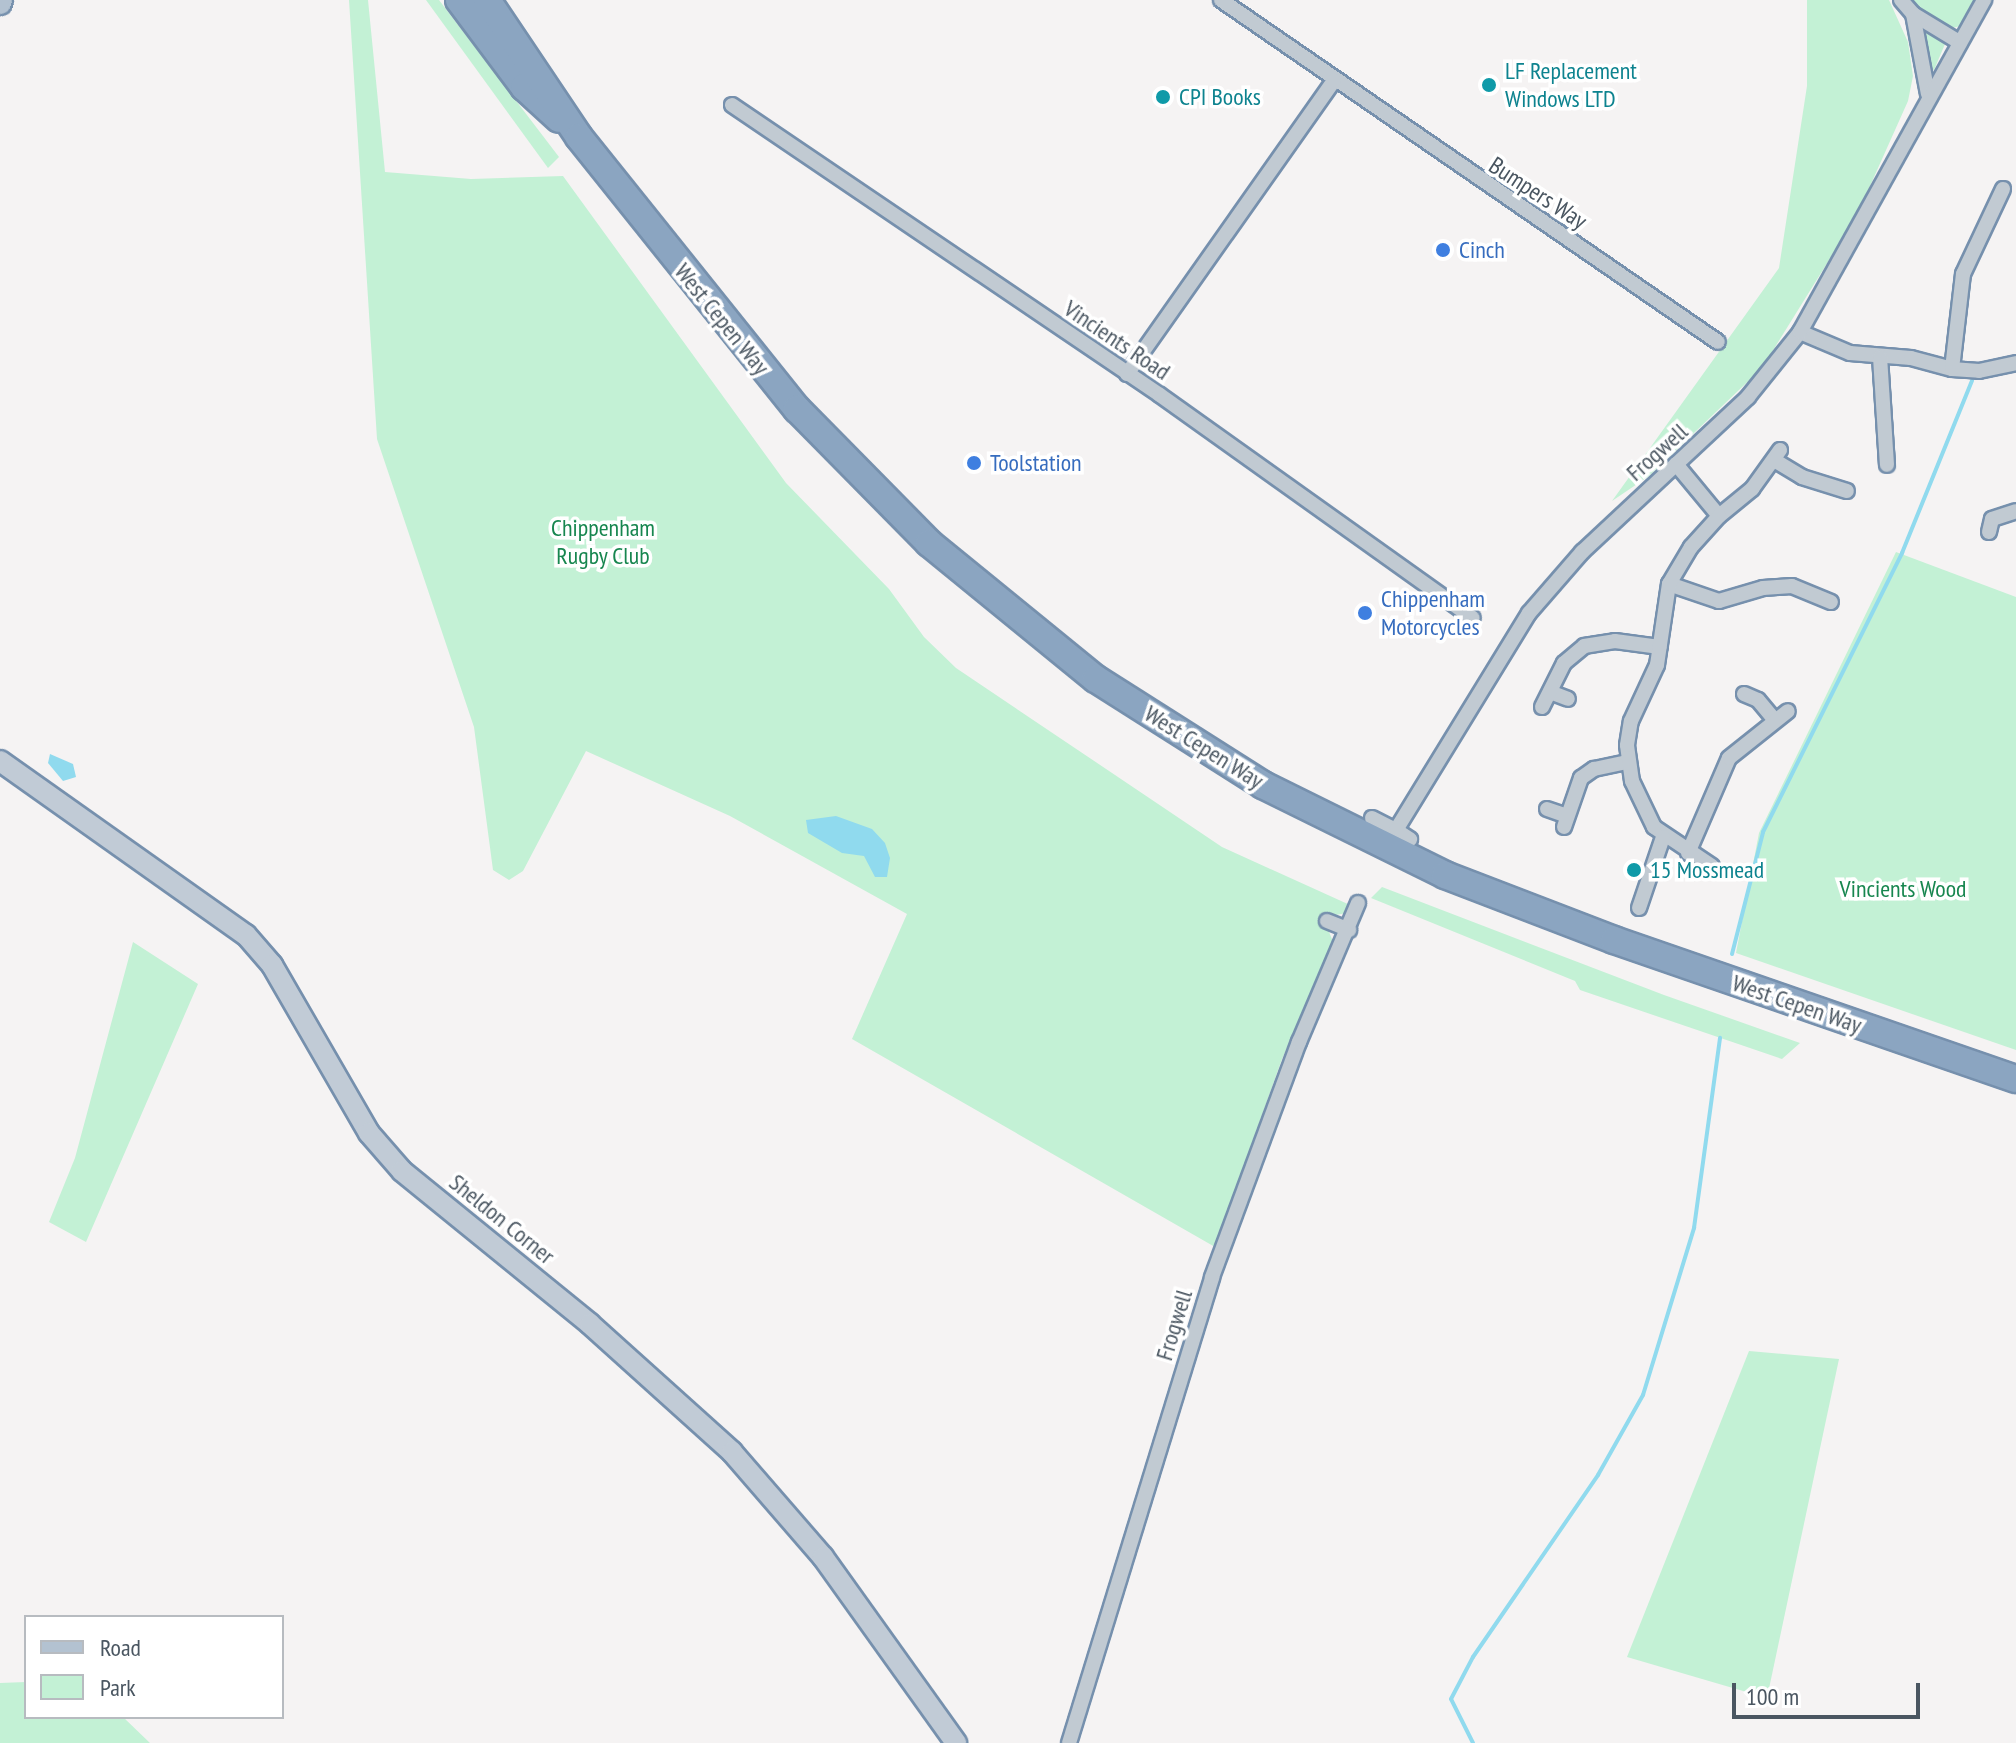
<!DOCTYPE html>
<style>
body{margin:0}
#map{position:relative;width:2016px;height:1743px;overflow:hidden;background:#f5f3f3;font-family:"PT Sans Narrow",sans-serif}
div>[style]{position:absolute}
.green>*{inset:0;background:#c3f1d5}
.water>*{inset:0;background:#90daee}
.stream>*{height:4px;margin:-2px;padding:0 2px;transform-origin:2px;border-radius:2px;background:#90daee}
.roads{filter:drop-shadow(2px 0 #7690ad) drop-shadow(-2px 0 #7690ad) drop-shadow(0 2px #7690ad) drop-shadow(0 -2px #7690ad)}
.street>*{height:14px;margin:-7px;padding:0 7px;transform-origin:7px;border-radius:7px;background:#c1cad2}
.secondary>*{height:20px;margin:-10px;padding:0 10px;transform-origin:10px;border-radius:10px;background:#c1cbd6}
.primary>*{height:22px;margin:-11px;padding:0 11px;transform-origin:11px;border-radius:11px;background:#b3c2d1}
.highway>*{height:26px;margin:-13px;padding:0 13px;transform-origin:13px;border-radius:13px;background:#8ba5c1}
.dots>*{width:22px;height:22px;translate:-50% -50%;box-sizing:border-box;border:4px solid #fff;border-radius:50%}
span{translate:-50% -50%;white-space:nowrap;text-align:center;line-height:1.15;-webkit-text-stroke:7px #fff;paint-order:stroke}
.culture-label{font-size:24px;color:#0d838f}
.left{translate:0 -50%;text-align:left}
.street-label{font-size:24px;color:#4a5661}
.shop-label{font-size:24px;color:#366cbe}
.park-label{font-size:24px;color:#17864f}
.legend{position:absolute;left:24px;top:1615px;width:260px;height:104px;box-sizing:border-box;background:#fff;border:2px solid #b7bbc0;margin:0;padding:10px 14px;list-style:none;font-size:24px;color:#4a5661}
.legend li{display:flex;align-items:center;gap:16px;height:40px}
.legend b{width:40px;border:2px solid #b7bbc0}
.scale{position:absolute;left:1732px;top:1683px;width:188px;height:36px;box-sizing:border-box;border:4px solid #4a5661;border-top:0;padding-left:10px;font-size:24px;line-height:28px;white-space:nowrap;color:#4a5661;-webkit-text-stroke:6px #fff;paint-order:stroke}
</style>
<div id="map">
<div class="green">
<div style="clip-path:polygon(349px 0,368px 0,385px 172px,471px 179px,563px 176px,786px 483px,889px 589px,924px 637px,956px 668px,1222px 847px,1350px 905px,1347px 913px,1330px 916px,1327px 927px,1334px 944px,1282px 1059px,1215px 1247px,852px 1039px,907px 914px,730px 816px,586px 751px,523px 871px,509px 880px,493px 870px,474px 727px,377px 439px)"></div>
<div style="clip-path:polygon(426px 0,439px 0,559px 157px,548px 168px)"></div>
<div style="clip-path:polygon(1807px 0,1889px 0,1908px 42px,1913px 76px,1908px 101px,1857px 215px,1762px 368px,1649px 476px,1612px 501px,1779px 268px,1807px 86px)"></div>
<div style="clip-path:polygon(1906px 0,1976px 0,1961px 26px,1952px 28px)"></div>
<div style="clip-path:polygon(1922px 27px,1945px 44px,1934px 70px,1930px 68px)"></div>
<div style="clip-path:polygon(1896px 552px,2016px 597px,2016px 1050px,1736px 953px,1759px 833px)"></div>
<div style="clip-path:polygon(1382px 887px,1664px 995px,1800px 1043px,1782px 1059px,1580px 990px,1575px 981px,1371px 898px)"></div>
<div style="clip-path:polygon(133px 942px,198px 984px,86px 1242px,49px 1222px,75px 1158px)"></div>
<div style="clip-path:polygon(1749px 1351px,1839px 1359px,1767px 1698px,1627px 1657px)"></div>
<div style="clip-path:polygon(26px 1682px,26px 1717px,123px 1717px,150px 1743px,0 1743px,0 1683px)"></div>
</div>
<div class="water">
<div style="clip-path:polygon(50px 754px,73px 764px,76px 777px,63px 781px,48px 763px)"></div>
<div style="clip-path:polygon(836px 816px,872px 829px,885px 843px,890px 858px,887px 877px,875px 877px,864px 856px,842px 853px,808px 833px,806px 820px)"></div>
</div>
<div class="stream">
<div style="left:1732px;top:954px;width:126px;rotate:-75.7deg"></div>
<div style="left:1763px;top:832px;width:312px;rotate:-63.5deg"></div>
<div style="left:1902px;top:553px;width:186px;rotate:-67.9deg"></div>
<div style="left:1473px;top:1743px;width:49px;rotate:-116.6deg"></div>
<div style="left:1451px;top:1699px;width:47px;rotate:-62.4deg"></div>
<div style="left:1473px;top:1657px;width:221px;rotate:-55.5deg"></div>
<div style="left:1598px;top:1475px;width:92px;rotate:-60.6deg"></div>
<div style="left:1643px;top:1395px;width:175px;rotate:-73deg"></div>
<div style="left:1694px;top:1228px;width:192px;rotate:-82.2deg"></div>
</div>
<div class="roads">
<div class="street">
<div style="left:1221px;top:0;width:603px;rotate:34.53deg"></div>
<div style="left:1901px;top:0;width:18px;rotate:49deg"></div>
<div style="left:1913px;top:14px;width:54px;rotate:31.3deg"></div>
<div style="left:1913px;top:14px;width:81px;rotate:79.4deg"></div>
<div style="left:732px;top:105px;width:517px;rotate:34.12deg"></div>
<div style="left:1160px;top:395px;width:384px;rotate:35.5deg"></div>
<div style="left:1800px;top:332px;width:54px;rotate:22.8deg"></div>
<div style="left:1850px;top:353px;width:61px;rotate:4.7deg"></div>
<div style="left:1911px;top:358px;width:42px;rotate:15deg"></div>
<div style="left:1952px;top:369px;width:27px;rotate:4deg"></div>
<div style="left:1979px;top:371px;width:38px;rotate:-12deg"></div>
<div style="left:1880px;top:357px;width:108px;rotate:86.3deg"></div>
<div style="left:1952px;top:369px;width:96px;rotate:-83.4deg"></div>
<div style="left:1963px;top:274px;width:94px;rotate:-64.8deg"></div>
<div style="left:1127px;top:374px;width:359px;rotate:-54.8deg"></div>
<div style="left:1774px;top:460px;width:33px;rotate:31deg"></div>
<div style="left:1802px;top:477px;width:47px;rotate:17.3deg"></div>
<div style="left:1676px;top:464px;width:67px;rotate:50.4deg"></div>
<div style="left:1719px;top:516px;width:43px;rotate:-39.3deg"></div>
<div style="left:1752px;top:489px;width:48px;rotate:-54.3deg"></div>
<div style="left:1989px;top:532px;width:13px;rotate:-77deg"></div>
<div style="left:1992px;top:519px;width:25px;rotate:-18deg"></div>
<div style="left:1669px;top:584px;width:53px;rotate:18.8deg"></div>
<div style="left:1719px;top:601px;width:46px;rotate:-16.5deg"></div>
<div style="left:1763px;top:588px;width:29px;rotate:-4deg"></div>
<div style="left:1792px;top:586px;width:42px;rotate:22.3deg"></div>
<div style="left:1550px;top:692px;width:19px;rotate:21deg"></div>
<div style="left:1744px;top:694px;width:15px;rotate:23deg"></div>
<div style="left:1758px;top:700px;width:26px;rotate:50deg"></div>
<div style="left:1542px;top:707px;width:49px;rotate:-63.4deg"></div>
<div style="left:1564px;top:663px;width:26px;rotate:-40deg"></div>
<div style="left:1584px;top:646px;width:31px;rotate:-9deg"></div>
<div style="left:1615px;top:641px;width:45px;rotate:7.6deg"></div>
<div style="left:1547px;top:809px;width:21px;rotate:19deg"></div>
<div style="left:1372px;top:818px;width:27px;rotate:27deg"></div>
<div style="left:1396px;top:830px;width:255px;rotate:-58.5deg"></div>
<div style="left:1529px;top:613px;width:81px;rotate:-49deg"></div>
<div style="left:1582px;top:552px;width:227px;rotate:-43deg"></div>
<div style="left:1748px;top:397px;width:83px;rotate:-51.3deg"></div>
<div style="left:1800px;top:332px;width:380px;rotate:-61deg"></div>
<div style="left:1564px;top:827px;width:52px;rotate:-70.9deg"></div>
<div style="left:1581px;top:778px;width:16px;rotate:-35deg"></div>
<div style="left:1594px;top:769px;width:35px;rotate:-12deg"></div>
<div style="left:1396px;top:830px;width:17px;rotate:33deg"></div>
<div style="left:1688px;top:853px;width:103px;rotate:-66.7deg"></div>
<div style="left:1729px;top:758px;width:75px;rotate:-38.5deg"></div>
<div style="left:1712px;top:866px;width:70px;rotate:-146.1deg"></div>
<div style="left:1654px;top:827px;width:51px;rotate:-115.6deg"></div>
<div style="left:1632px;top:781px;width:36px;rotate:-98deg"></div>
<div style="left:1627px;top:745px;width:24px;rotate:-81deg"></div>
<div style="left:1631px;top:721px;width:62px;rotate:-65.1deg"></div>
<div style="left:1657px;top:665px;width:82px;rotate:-81.6deg"></div>
<div style="left:1669px;top:584px;width:43px;rotate:-59.3deg"></div>
<div style="left:1691px;top:547px;width:42px;rotate:-47.9deg"></div>
<div style="left:1639px;top:908px;width:75px;rotate:-71.3deg"></div>
<div style="left:1327px;top:921px;width:24px;rotate:22deg"></div>
<div style="left:1069px;top:1743px;width:487px;rotate:-72.9deg"></div>
<div style="left:1212px;top:1277px;width:251px;rotate:-69.7deg"></div>
<div style="left:1299px;top:1042px;width:151px;rotate:-67deg"></div>
</div>
<div class="secondary">
<div style="left:0;top:761px;width:301px;rotate:35.3deg"></div>
<div style="left:246px;top:935px;width:40px;rotate:49deg"></div>
<div style="left:272px;top:965px;width:194px;rotate:60deg"></div>
<div style="left:369px;top:1133px;width:50px;rotate:49deg"></div>
<div style="left:402px;top:1171px;width:242px;rotate:39.1deg"></div>
<div style="left:590px;top:1324px;width:191px;rotate:42deg"></div>
<div style="left:732px;top:1452px;width:139px;rotate:49.1deg"></div>
<div style="left:823px;top:1557px;width:229px;rotate:54.4deg"></div>
</div>
<div class="primary">
<div style="left:0;top:3px;width:3px;rotate:-72deg"></div>
</div>
<div class="highway">
<div style="left:459px;top:0;width:109px;rotate:53.2deg"></div>
<div style="left:524px;top:87px;width:47px;rotate:42.4deg"></div>
<div style="left:487px;top:0;width:165px;rotate:56.1deg"></div>
<div style="left:579px;top:137px;width:349px;rotate:51.3deg"></div>
<div style="left:797px;top:409px;width:188px;rotate:45.4deg"></div>
<div style="left:929px;top:543px;width:215px;rotate:39.2deg"></div>
<div style="left:1096px;top:679px;width:198px;rotate:32.4deg"></div>
<div style="left:1263px;top:785px;width:203px;rotate:26.3deg"></div>
<div style="left:1445px;top:875px;width:181px;rotate:21deg"></div>
<div style="left:1614px;top:940px;width:425px;rotate:19.1deg"></div>
</div>
</div>
<div class="dots">
<div style="left:1489px;top:85px;background:#0f9aa8"></div>
<div style="left:1163px;top:97px;background:#0f9aa8"></div>
<div style="left:1443px;top:250px;background:#3f7fe0"></div>
<div style="left:974px;top:463px;background:#3f7fe0"></div>
<div style="left:1365px;top:613px;background:#3f7fe0"></div>
<div style="left:1634px;top:870px;background:#0f9aa8"></div>
</div>
<div class="culture-label">
<span class="left" style="left:1505px;top:85px">LF Replacement<br>Windows LTD</span>
<span class="left" style="left:1179px;top:97px">CPI Books</span>
<span class="left" style="left:1650px;top:870px">15 Mossmead</span>
</div>
<div class="street-label">
<span style="left:1538px;top:193px;rotate:33deg">Bumpers Way</span>
<span style="left:722px;top:319px;rotate:51deg">West Cepen Way</span>
<span style="left:1117px;top:340px;rotate:34deg">Vincients Road</span>
<span style="left:1657px;top:452px;rotate:-42deg">Frogwell</span>
<span style="left:1204px;top:747px;rotate:32deg">West Cepen Way</span>
<span style="left:1797px;top:1004px;rotate:19deg">West Cepen Way</span>
<span style="left:502px;top:1219px;rotate:39deg">Sheldon Corner</span>
<span style="left:1174px;top:1325px;rotate:-73deg">Frogwell</span>
</div>
<div class="shop-label">
<span class="left" style="left:1459px;top:250px">Cinch</span>
<span class="left" style="left:990px;top:463px">Toolstation</span>
<span class="left" style="left:1381px;top:613px">Chippenham<br>Motorcycles</span>
</div>
<div class="park-label">
<span style="left:603px;top:542px">Chippenham<br>Rugby Club</span>
<span style="left:1903px;top:889px">Vincients Wood</span>
</div>
<ul class="legend">
<li><b style="height:10px;background:#b3c2d1"></b>Road</li>
<li><b style="height:22px;background:#c3f1d5"></b>Park</li>
</ul>
<div class="scale">100 m</div>
</div>
